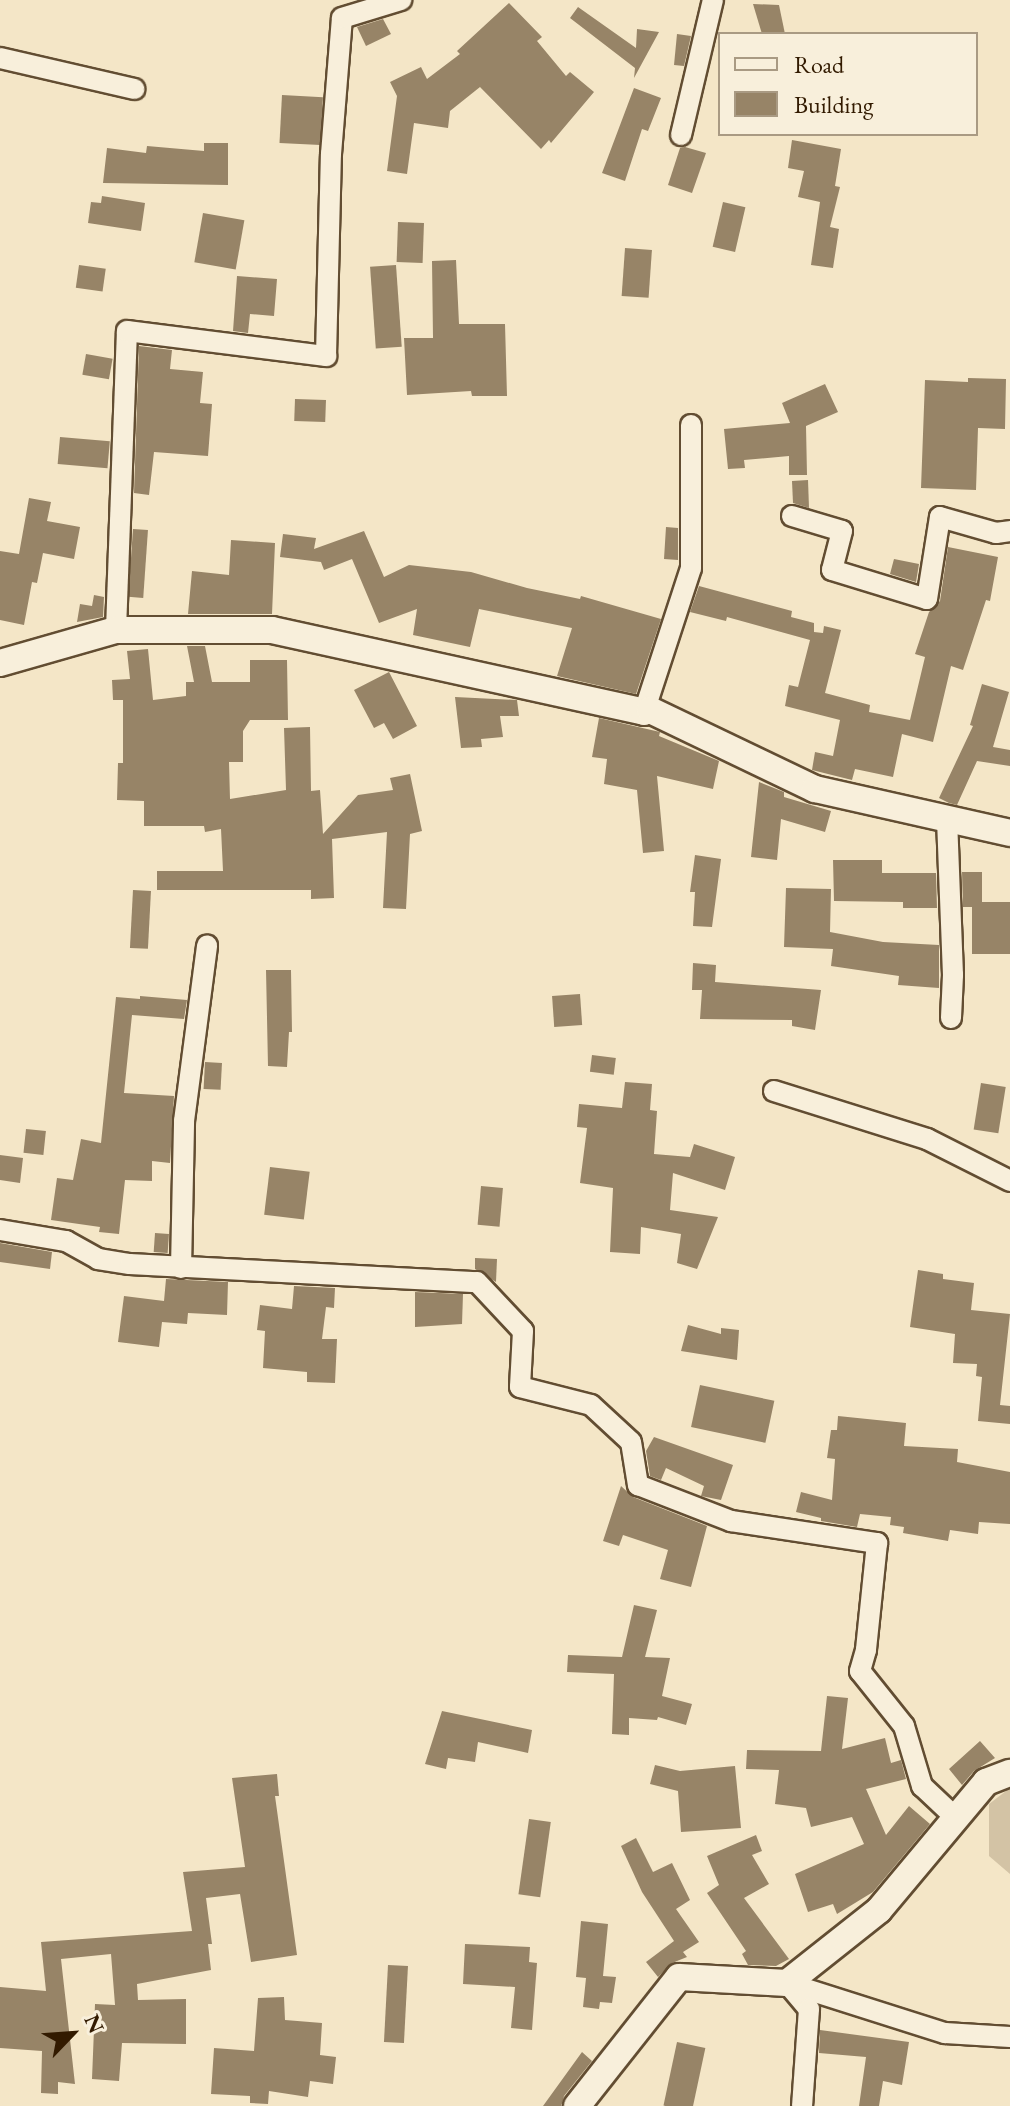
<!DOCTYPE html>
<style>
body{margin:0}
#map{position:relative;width:1010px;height:2106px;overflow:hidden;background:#f4e6c7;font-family:"EB Garamond",serif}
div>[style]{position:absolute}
.green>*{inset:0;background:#d3c3a5}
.building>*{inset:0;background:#978467;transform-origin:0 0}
.roads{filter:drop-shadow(2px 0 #624d32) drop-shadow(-2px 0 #624d32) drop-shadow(0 2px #624d32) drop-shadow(0 -2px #624d32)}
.minor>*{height:20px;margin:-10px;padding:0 10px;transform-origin:10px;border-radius:10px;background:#f8efdb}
.tertiary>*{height:26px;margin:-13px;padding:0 13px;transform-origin:13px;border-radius:13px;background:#f8efdb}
span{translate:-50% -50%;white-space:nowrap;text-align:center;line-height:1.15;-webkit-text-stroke:6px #f8efdb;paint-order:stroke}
.legend{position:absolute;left:718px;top:32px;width:260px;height:104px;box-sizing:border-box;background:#f8efdb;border:2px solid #a99a83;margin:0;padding:10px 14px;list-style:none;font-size:24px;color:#321a00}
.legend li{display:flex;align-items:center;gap:16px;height:40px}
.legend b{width:40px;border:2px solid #a99a83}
.north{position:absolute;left:32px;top:1994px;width:80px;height:80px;-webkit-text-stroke:6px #f8efdb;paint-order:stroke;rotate:65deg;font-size:22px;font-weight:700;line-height:32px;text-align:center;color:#321a00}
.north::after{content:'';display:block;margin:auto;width:28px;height:36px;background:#321a00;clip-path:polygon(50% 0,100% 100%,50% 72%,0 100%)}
</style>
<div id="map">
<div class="green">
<div style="clip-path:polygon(1010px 1788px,1010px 1874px,989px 1856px,989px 1804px)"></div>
</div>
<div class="building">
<div style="clip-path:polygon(509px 3px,542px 37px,537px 41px,566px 76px,570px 72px,594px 92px,551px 143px,549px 140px,541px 149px,480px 87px,450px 111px,448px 128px,414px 123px,407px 174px,387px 171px,397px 96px,390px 82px,421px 67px,427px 79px,460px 54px,457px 51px)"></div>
<div style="clip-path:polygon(753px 4px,779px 5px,785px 34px,762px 34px)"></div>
<div style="clip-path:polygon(578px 7px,636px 48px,637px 29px,659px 32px,634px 78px,635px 68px,570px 18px)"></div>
<div style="clip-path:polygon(383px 19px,391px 34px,366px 46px,357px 27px)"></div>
<div style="clip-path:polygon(677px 34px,691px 36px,684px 66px,674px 65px)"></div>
<div style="clip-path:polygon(634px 88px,661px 98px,648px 131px,642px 129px,625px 181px,602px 173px)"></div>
<div style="left:282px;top:95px;width:41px;height:48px;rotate:3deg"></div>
<div style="clip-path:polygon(792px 140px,841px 149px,835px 186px,840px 187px,830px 227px,839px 229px,833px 268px,811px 265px,820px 202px,798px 197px,804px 171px,788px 168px)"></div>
<div style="clip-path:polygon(204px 143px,228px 143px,228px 185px,103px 183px,107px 148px,146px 153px,147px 146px,204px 151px)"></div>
<div style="clip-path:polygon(685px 147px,706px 153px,692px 193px,668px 185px,680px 148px)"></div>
<div style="clip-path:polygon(102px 196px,145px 203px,141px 231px,88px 223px,91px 202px,101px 203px)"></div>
<div style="left:723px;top:202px;width:23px;height:46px;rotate:13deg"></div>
<div style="left:203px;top:213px;width:42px;height:50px;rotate:10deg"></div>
<div style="left:398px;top:222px;width:26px;height:40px;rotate:2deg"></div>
<div style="left:625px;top:248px;width:27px;height:48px;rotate:4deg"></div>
<div style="clip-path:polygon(456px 260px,459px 324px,505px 324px,507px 396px,472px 396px,471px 391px,407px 395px,404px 338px,433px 338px,432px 261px)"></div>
<div style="left:79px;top:265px;width:27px;height:23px;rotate:8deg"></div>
<div style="left:396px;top:265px;width:82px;height:26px;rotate:86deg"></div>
<div style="clip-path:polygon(237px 276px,277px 279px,274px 316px,250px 314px,248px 333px,233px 331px)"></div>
<div style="clip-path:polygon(139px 346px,172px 350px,170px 369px,203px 372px,200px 403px,212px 404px,208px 456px,154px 452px,149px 495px,134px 493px)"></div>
<div style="left:86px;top:354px;width:27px;height:21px;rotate:10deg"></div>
<div style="clip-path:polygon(968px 378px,1006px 379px,1005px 429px,978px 428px,976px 490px,921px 488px,925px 380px,968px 382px)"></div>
<div style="clip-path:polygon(825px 384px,838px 412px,806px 426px,807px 475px,789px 475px,789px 456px,744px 460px,745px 468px,728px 469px,724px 429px,790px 423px,782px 403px)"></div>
<div style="left:295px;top:399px;width:31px;height:22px;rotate:2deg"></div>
<div style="left:60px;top:437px;width:50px;height:27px;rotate:5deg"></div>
<div style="clip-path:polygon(808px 480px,809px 508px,793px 503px,792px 481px)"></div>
<div style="clip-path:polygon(29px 498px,51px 502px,47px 521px,80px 527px,74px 559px,43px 553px,37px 583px,32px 582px,24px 625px,0 620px,0 551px,19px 554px)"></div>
<div style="clip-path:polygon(666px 527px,678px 528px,678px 560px,664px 559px)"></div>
<div style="left:133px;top:529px;width:15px;height:68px;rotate:4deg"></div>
<div style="clip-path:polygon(364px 531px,384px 577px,409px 565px,471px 572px,527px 588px,580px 599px,581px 596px,661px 619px,636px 694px,557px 676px,572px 628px,479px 609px,470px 647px,413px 635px,417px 609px,379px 623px,352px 559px,324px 570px,321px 562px,280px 557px,283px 534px,316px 538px,314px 549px)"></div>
<div style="clip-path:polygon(231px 540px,275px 543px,272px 614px,188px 614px,192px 571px,229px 575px)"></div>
<div style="clip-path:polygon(948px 547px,998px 557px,990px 601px,986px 600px,963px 670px,951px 666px,933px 742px,902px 734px,893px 777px,855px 769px,852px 780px,812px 770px,815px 752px,833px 756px,840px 720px,785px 706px,789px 685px,798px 687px,810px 640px,727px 617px,726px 621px,690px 612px,699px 586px,792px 611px,791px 617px,814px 623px,814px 632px,823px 633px,824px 626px,841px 630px,825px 693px,870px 705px,869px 712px,910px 720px,925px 657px,915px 654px,929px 612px,940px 601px)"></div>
<div style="clip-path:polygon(894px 559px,919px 564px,916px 582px,890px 574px)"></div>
<div style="clip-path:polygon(94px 595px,104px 597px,103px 617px,77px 622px,80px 604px,92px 606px)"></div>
<div style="clip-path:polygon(187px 646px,205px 646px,212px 682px,250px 682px,250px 660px,287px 660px,288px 720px,250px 720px,243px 731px,243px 762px,229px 762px,230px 799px,286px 790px,284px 728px,310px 727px,311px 791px,320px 790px,323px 834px,358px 795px,393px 790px,390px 778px,410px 774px,422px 831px,410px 834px,406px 909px,383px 908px,387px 832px,332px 839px,334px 898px,311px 899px,311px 890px,157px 890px,157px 871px,223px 871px,221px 829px,205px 832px,204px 826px,144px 826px,144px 801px,117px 800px,118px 763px,123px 763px,123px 700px,113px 700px,112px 680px,130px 679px,127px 651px,148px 649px,153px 700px,186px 696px,186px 682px,194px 682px)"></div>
<div style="clip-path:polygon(389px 672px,417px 726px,393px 739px,384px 723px,374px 728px,354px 690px)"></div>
<div style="clip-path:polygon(982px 684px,1009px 692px,993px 747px,1010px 750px,1010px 766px,977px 761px,957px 805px,949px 803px,939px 798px,973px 726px,970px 725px)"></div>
<div style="clip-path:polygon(455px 697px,517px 700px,519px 716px,500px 716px,503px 737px,481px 739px,482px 747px,461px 748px)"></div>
<div style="clip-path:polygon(599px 718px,660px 732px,659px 736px,719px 761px,713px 789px,657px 776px,664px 851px,643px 853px,637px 790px,604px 784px,607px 759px,592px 757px)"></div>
<div style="clip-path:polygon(759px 782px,784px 792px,784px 797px,831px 811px,825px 832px,781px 819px,777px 860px,751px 857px)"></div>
<div style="clip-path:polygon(695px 855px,721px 859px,712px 927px,693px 926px,695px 892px,690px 892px)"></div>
<div style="clip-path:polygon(833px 860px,882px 860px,882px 873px,936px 873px,937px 908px,903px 908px,903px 902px,834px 901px)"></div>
<div style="clip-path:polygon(962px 872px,982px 872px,982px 902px,1010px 902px,1010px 954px,972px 954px,972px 907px,963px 907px)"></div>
<div style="clip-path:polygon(786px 888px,831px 889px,830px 932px,883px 942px,939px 945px,939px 988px,898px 985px,899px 976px,831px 966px,833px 949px,784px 947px)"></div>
<div style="left:133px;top:890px;width:18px;height:58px;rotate:3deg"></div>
<div style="clip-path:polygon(693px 963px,716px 965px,715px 982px,821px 990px,815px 1030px,792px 1026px,792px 1020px,700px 1019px,702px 990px,692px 990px)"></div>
<div style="clip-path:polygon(266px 970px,291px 970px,292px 1032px,289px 1032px,287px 1067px,268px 1066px)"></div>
<div style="left:580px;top:994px;width:31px;height:28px;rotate:86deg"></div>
<div style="clip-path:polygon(140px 996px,187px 1000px,184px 1019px,132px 1015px,124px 1093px,174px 1096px,170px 1163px,152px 1161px,152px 1181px,125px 1180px,119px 1234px,99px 1232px,100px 1227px,51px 1220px,57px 1178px,73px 1180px,81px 1139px,101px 1143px,116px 997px,140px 999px)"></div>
<div style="left:592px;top:1055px;width:24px;height:17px;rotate:7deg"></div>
<div style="left:205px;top:1062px;width:17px;height:27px;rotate:3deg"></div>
<div style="clip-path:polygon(625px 1082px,652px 1084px,650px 1110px,657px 1111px,654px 1154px,690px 1157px,694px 1144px,735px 1157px,725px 1190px,673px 1173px,670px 1210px,718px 1217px,697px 1269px,677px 1263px,681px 1234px,641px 1227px,640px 1254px,610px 1252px,613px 1188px,580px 1183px,587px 1128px,577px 1127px,579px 1104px,622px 1108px)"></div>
<div style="left:981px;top:1083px;width:25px;height:47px;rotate:9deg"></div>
<div style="left:26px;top:1129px;width:20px;height:24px;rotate:6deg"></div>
<div style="clip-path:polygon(0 1155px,23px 1158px,20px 1183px,0 1180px)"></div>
<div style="left:270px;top:1167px;width:40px;height:48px;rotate:7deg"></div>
<div style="left:481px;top:1186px;width:22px;height:39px;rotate:5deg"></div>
<div style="left:155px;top:1233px;width:14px;height:19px;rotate:4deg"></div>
<div style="clip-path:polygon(0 1243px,52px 1252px,50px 1269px,0 1262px)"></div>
<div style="clip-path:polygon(475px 1258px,497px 1259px,496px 1282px,475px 1269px)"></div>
<div style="clip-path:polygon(918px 1270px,943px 1274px,943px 1279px,974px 1283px,971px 1310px,1010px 1314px,1000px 1405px,1010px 1406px,1010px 1424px,978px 1421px,982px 1377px,976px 1376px,977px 1364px,953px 1363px,955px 1334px,910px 1327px)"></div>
<div style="clip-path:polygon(166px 1279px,228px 1282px,227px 1315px,188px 1313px,187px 1324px,162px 1322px,159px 1347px,118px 1342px,124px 1296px,164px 1301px)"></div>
<div style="clip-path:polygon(294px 1286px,335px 1288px,334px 1308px,326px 1307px,322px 1339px,337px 1339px,335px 1383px,307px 1382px,307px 1372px,263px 1368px,265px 1331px,257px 1330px,260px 1305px,292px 1309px)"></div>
<div style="clip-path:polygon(415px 1292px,463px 1294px,462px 1324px,415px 1327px)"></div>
<div style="clip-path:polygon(688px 1325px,721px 1334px,721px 1328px,739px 1330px,737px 1360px,681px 1351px)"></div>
<div style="left:700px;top:1385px;width:76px;height:43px;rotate:12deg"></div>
<div style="clip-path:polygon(838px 1416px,906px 1423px,904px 1446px,958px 1449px,957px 1462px,1010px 1472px,1010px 1524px,979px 1522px,978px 1534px,950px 1530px,948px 1541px,903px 1533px,904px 1527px,890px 1525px,891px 1517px,860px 1514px,857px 1527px,821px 1521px,821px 1518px,796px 1512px,801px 1492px,832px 1500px,835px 1459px,827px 1458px,831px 1430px,837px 1430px)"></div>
<div style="clip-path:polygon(654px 1437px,733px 1465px,721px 1500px,701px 1496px,704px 1486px,666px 1468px,661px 1480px,650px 1476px,646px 1451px)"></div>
<div style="clip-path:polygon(621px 1486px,633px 1497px,707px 1526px,691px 1587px,660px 1579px,668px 1550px,623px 1535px,619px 1546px,603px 1541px)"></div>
<div style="clip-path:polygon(634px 1605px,657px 1610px,645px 1657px,670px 1658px,662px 1696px,692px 1704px,686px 1725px,658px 1717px,657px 1720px,629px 1718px,629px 1735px,612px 1734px,614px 1674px,567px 1672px,568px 1655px,622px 1657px)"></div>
<div style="clip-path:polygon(827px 1696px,848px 1698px,842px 1749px,885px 1738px,891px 1763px,901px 1760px,906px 1779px,866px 1789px,886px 1835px,909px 1806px,930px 1824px,873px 1892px,837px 1914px,833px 1904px,808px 1912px,795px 1874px,864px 1844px,852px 1817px,811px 1827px,806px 1808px,775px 1804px,779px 1770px,746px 1769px,747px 1750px,821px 1751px)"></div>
<div style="clip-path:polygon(442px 1711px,532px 1730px,528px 1753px,478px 1742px,475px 1762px,448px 1758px,446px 1769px,425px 1764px)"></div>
<div style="clip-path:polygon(980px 1741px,995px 1758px,974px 1771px,962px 1785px,949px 1769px)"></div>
<div style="clip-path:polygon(655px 1765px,680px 1771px,735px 1766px,741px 1828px,681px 1832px,678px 1791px,650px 1784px)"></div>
<div style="clip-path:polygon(277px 1774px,279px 1796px,275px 1796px,297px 1955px,251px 1962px,240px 1894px,206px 1898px,212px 1944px,208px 1944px,211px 1970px,137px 1984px,138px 2000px,186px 1999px,186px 2044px,122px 2043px,119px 2081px,92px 2079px,95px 2004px,115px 2005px,111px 1954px,61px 1959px,75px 2084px,58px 2082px,58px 2094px,41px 2093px,42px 2051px,0 2048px,0 1987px,46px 1991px,41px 1942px,192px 1931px,183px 1872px,245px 1867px,232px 1778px)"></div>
<div style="left:529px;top:1819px;width:22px;height:76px;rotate:8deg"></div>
<div style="clip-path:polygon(756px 1835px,762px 1851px,752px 1855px,769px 1884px,744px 1898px,789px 1959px,776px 1966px,748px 1965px,742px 1954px,746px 1951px,707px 1893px,719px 1885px,707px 1856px)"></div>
<div style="clip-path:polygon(636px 1838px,653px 1872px,672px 1863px,690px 1900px,676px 1909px,699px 1942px,683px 1952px,687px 1957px,672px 1963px,658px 1977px,646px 1962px,674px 1941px,642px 1892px,621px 1846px)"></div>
<div style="clip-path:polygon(581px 1921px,608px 1924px,603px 1976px,616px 1977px,612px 2003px,600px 2002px,599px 2009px,583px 2007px,586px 1978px,576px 1977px)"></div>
<div style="clip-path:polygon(465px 1944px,530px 1947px,529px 1962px,537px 1963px,532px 2030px,511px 2028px,515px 1987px,463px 1984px)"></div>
<div style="left:388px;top:1965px;width:20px;height:77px;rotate:3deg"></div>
<div style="clip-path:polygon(284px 1997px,285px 2020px,322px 2023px,320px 2055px,336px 2057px,333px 2084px,310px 2081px,308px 2097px,269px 2091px,268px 2104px,250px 2103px,250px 2096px,211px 2094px,214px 2048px,254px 2051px,258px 1998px)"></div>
<div style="clip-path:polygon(820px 2030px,909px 2042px,902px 2085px,883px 2081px,879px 2106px,859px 2106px,866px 2057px,819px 2053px)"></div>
<div style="left:677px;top:2042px;width:29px;height:65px;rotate:12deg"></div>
<div style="clip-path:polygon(582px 2052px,592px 2061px,564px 2096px,561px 2106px,543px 2106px)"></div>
</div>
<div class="roads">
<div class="minor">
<div style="left:0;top:58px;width:138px;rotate:13deg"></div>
<div style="left:681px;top:135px;width:139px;rotate:-76.7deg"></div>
<div style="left:792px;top:516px;width:52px;rotate:16.7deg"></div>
<div style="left:842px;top:531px;width:40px;rotate:104.4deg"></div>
<div style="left:832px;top:570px;width:99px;rotate:17deg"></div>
<div style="left:927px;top:599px;width:83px;rotate:-81deg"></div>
<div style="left:940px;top:517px;width:58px;rotate:15.9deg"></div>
<div style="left:996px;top:533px;width:14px;rotate:-8deg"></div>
<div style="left:116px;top:630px;width:299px;rotate:-87.9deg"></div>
<div style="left:127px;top:331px;width:201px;rotate:7.2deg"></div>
<div style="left:326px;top:356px;width:202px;rotate:-88.6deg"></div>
<div style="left:331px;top:154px;width:136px;rotate:-85.4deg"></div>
<div style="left:342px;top:18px;width:62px;rotate:-17deg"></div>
<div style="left:644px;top:712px;width:151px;rotate:-71.9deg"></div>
<div style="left:691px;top:568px;width:143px;rotate:-90deg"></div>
<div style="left:947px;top:819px;width:156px;rotate:87.8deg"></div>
<div style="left:953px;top:975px;width:43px;rotate:92.7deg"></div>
<div style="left:774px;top:1091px;width:160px;rotate:17.4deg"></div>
<div style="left:927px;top:1139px;width:93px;rotate:26.8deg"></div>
<div style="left:0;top:1230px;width:67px;rotate:9.5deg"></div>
<div style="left:66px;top:1241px;width:37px;rotate:29deg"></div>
<div style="left:98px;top:1259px;width:32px;rotate:9deg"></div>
<div style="left:130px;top:1264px;width:347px;rotate:3deg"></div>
<div style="left:477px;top:1282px;width:67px;rotate:46.8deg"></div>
<div style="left:523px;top:1331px;width:56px;rotate:93.1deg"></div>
<div style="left:520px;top:1387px;width:73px;rotate:14.2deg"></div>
<div style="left:591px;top:1405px;width:54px;rotate:42.8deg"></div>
<div style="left:631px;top:1442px;width:44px;rotate:80.8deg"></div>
<div style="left:638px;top:1485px;width:100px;rotate:21.2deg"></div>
<div style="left:731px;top:1521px;width:148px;rotate:8.6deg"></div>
<div style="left:877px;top:1543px;width:108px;rotate:95.9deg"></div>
<div style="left:866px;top:1650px;width:22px;rotate:106deg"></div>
<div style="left:860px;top:1671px;width:70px;rotate:51.3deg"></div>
<div style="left:904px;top:1726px;width:63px;rotate:73.3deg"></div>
<div style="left:922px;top:1786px;width:47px;rotate:43.3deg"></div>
<div style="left:181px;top:1268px;width:147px;rotate:-88.8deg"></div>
<div style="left:184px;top:1121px;width:177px;rotate:-82.5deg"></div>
<div style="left:787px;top:1983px;width:166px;rotate:17.6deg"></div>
<div style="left:945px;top:2033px;width:65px;rotate:3.5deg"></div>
<div style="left:787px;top:1983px;width:34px;rotate:50deg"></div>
<div style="left:809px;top:2009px;width:97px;rotate:94.1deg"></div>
</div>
<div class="tertiary">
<div style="left:0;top:663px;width:121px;rotate:-15.9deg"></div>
<div style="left:116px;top:630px;width:156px"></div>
<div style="left:272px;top:630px;width:381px;rotate:12.4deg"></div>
<div style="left:644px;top:712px;width:6px;rotate:-18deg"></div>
<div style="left:650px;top:710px;width:183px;rotate:25.6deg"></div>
<div style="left:815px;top:789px;width:200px;rotate:12.7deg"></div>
<div style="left:577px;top:2106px;width:164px;rotate:-51.7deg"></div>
<div style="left:679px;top:1977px;width:108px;rotate:3.2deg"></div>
<div style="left:787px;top:1983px;width:117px;rotate:-38.4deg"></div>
<div style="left:879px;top:1910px;width:167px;rotate:-50.1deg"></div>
<div style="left:986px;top:1782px;width:26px;rotate:-21deg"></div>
</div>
</div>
<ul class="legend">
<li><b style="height:10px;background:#f8efdb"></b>Road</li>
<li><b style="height:22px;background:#978467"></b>Building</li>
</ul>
<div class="north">N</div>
</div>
